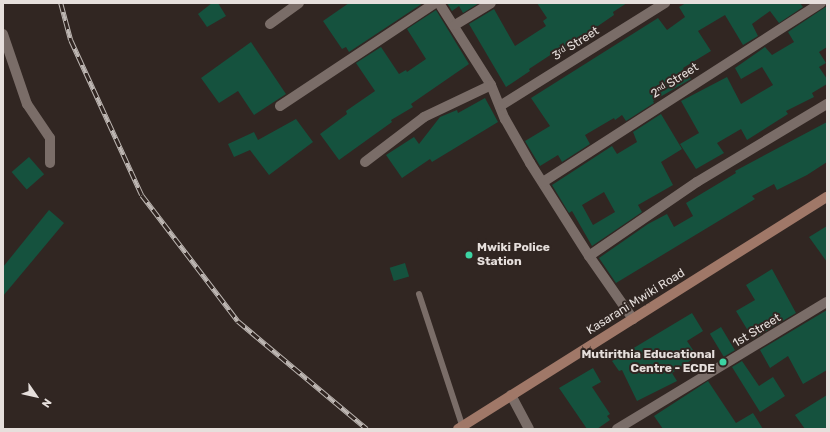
<!DOCTYPE html>
<meta charset="utf-8">
<style>
body{margin:0}
#map{position:relative;width:830px;height:432px;overflow:hidden;background:#312622;font-family:Rubik,sans-serif}
div>[style]{position:absolute}
.building>*{inset:0;background:#15523e;transform-origin:0 0}
.service>*{height:6px;margin:-3px;padding:0 3px;transform-origin:3px;border-radius:3px;background:#7a6d68}
.minor>*{height:10px;margin:-5px;padding:0 5px;transform-origin:5px;border-radius:5px;background:#7a6d68}
.secondary>*{height:10px;margin:-5px;padding:0 5px;transform-origin:5px;border-radius:5px;background:#a07868}
.rail>*{height:4.5px;margin-top:-2.25px;transform-origin:0;background:repeating-linear-gradient(90deg,#312622 0 9px,#beb7b3 0 18px);box-sizing:border-box;border-block:1px solid #beb7b3}
.dots>*{width:11px;height:11px;translate:-50% -50%;box-sizing:border-box;border:2px solid #312622;border-radius:50%}
span{translate:-50% -50%;white-space:nowrap;text-align:center;line-height:1.15;-webkit-text-stroke:4px #312622;paint-order:stroke}
.street-label{font-size:12px;color:#e6dfdc}
.poi-label{font-size:12px;color:#e6dfdc;font-weight:700}
.left{translate:0 -50%;text-align:left}
.right{translate:-100% -50%;text-align:right}
.frame{position:absolute;inset:0;border:4px solid #e6dfdc;pointer-events:none}
.north{position:absolute;left:16px;top:376px;width:40px;height:40px;-webkit-text-stroke:3px #312622;paint-order:stroke;rotate:124deg;font-size:11px;font-weight:700;line-height:16px;text-align:center;color:#e6dfdc}
.north::after{content:'';display:block;margin:auto;width:14px;height:18px;background:#e6dfdc;clip-path:polygon(50% 0,100% 100%,50% 72%,0 100%)}
</style>
<div id="map">
<div class="building">
<div style="clip-path:polygon(212px 3px,218px 3px,226px 16px,207px 27px,198px 14px)"></div>
<div style="clip-path:polygon(349px 3px,423px 3px,349px 52px,346px 47px,342px 49px,323px 21px)"></div>
<div style="clip-path:polygon(447px 3px,479px 3px,463px 13px,459px 6px,452px 11px)"></div>
<div style="clip-path:polygon(537px 3px,627px 3px,613px 12px,614px 15px,563px 50px,561px 48px,529px 69px,530px 71px,506px 87px,469px 24px,494px 9px,515px 46px,546px 26px,543px 21px,547px 18px)"></div>
<div style="clip-path:polygon(686px 3px,800px 3px,803px 7px,779px 23px,770px 11px,752px 24px,758px 36px,743px 45px,725px 15px,698px 31px,711px 51px,683px 68px,691px 79px,653px 101px,654px 103px,626px 121px,622px 115px,615px 120px,614px 118px,585px 135px,590px 144px,562px 162px,558px 155px,540px 166px,525px 141px,550px 126px,531px 98px,658px 18px,667px 30px,685px 17px,679px 7px)"></div>
<div style="clip-path:polygon(827px 6px,827px 47px,819px 52px,826px 63px,819px 67px,827px 79px,827px 84px,812px 93px,814px 97px,786px 111px,788px 114px,747px 140px,741px 129px,717px 143px,724px 153px,696px 169px,680px 144px,699px 133px,681px 101px,727px 77px,741px 104px,773px 85px,762px 67px,741px 79px,735px 68px,765px 47px,772px 55px,794px 42px,788px 32px)"></div>
<div style="clip-path:polygon(436px 10px,469px 64px,411px 104px,413px 107px,391px 120px,392px 122px,339px 160px,320px 134px,347px 114px,346px 111px,375px 91px,356px 63px,381px 47px,399px 74px,406px 70px,407px 72px,426px 59px,407px 29px)"></div>
<div style="clip-path:polygon(251px 42px,286px 94px,254px 115px,238px 91px,219px 103px,201px 78px)"></div>
<div style="clip-path:polygon(485px 98px,498px 122px,432px 162px,430px 159px,402px 178px,386px 155px,414px 137px,419px 144px,440px 117px,457px 110px,458px 113px)"></div>
<div style="clip-path:polygon(evenodd,661px 114px,682px 149px,661px 162px,673px 185px,638px 205px,642px 212px,592px 246px,572px 211px,569px 213px,552px 185px,612px 146px,617px 154px,637px 142px,633px 132px,661px 114px,604px 192px,615px 212px,593px 225px,582px 205px,604px 192px)"></div>
<div style="clip-path:polygon(296px 119px,313px 142px,269px 175px,250px 150px,234px 157px,228px 144px,254px 132px,258px 140px)"></div>
<div style="clip-path:polygon(827px 122px,827px 162px,807px 175px,777px 190px,774px 184px,752px 196px,755px 199px,616px 283px,599px 258px,648px 224px,667px 214px,674px 227px,693px 216px,686px 203px,736px 173px,735px 171px)"></div>
<div style="left:29px;top:157px;width:23px;height:23px;rotate:49deg"></div>
<div style="clip-path:polygon(49px 210px,64px 223px,3px 296px,3px 267px)"></div>
<div style="clip-path:polygon(827px 226px,827px 262px,809px 237px)"></div>
<div style="left:405px;top:263px;width:14px;height:16px;rotate:73deg"></div>
<div style="clip-path:polygon(772px 269px,796px 313px,753px 339px,736px 311px,755px 300px,746px 285px)"></div>
<div style="clip-path:polygon(827px 310px,827px 370px,803px 384px,788px 356px,770px 368px,760px 350px)"></div>
<div style="clip-path:polygon(692px 313px,703px 331px,687px 341px,697px 356px,672px 373px,677px 381px,637px 401px,622px 370px,619px 371px,612px 361px)"></div>
<div style="left:721px;top:327px;width:27px;height:13px;rotate:59deg"></div>
<div style="clip-path:polygon(742px 361px,759px 386px,773px 377px,785px 396px,760px 412px,732px 367px)"></div>
<div style="clip-path:polygon(593px 368px,601px 382px,592px 387px,610px 414px,607px 416px,610px 420px,597px 429px,587px 429px,559px 388px)"></div>
<div style="clip-path:polygon(708px 381px,736px 423px,753px 413px,763px 429px,663px 429px,654px 416px)"></div>
<div style="clip-path:polygon(827px 395px,827px 429px,805px 429px,795px 415px)"></div>
</div>
<div class="service">
<div style="left:419px;top:294px;width:141px;rotate:71.8deg"></div>
</div>
<div class="minor">
<div style="left:439px;top:3px;width:97px;rotate:57.6deg"></div>
<div style="left:491px;top:85px;width:37px;rotate:68deg"></div>
<div style="left:505px;top:119px;width:51px;rotate:60.4deg"></div>
<div style="left:530px;top:163px;width:110px;rotate:57.6deg"></div>
<div style="left:589px;top:256px;width:77px;rotate:55.1deg"></div>
<div style="left:270px;top:24px;width:36px;rotate:-36deg"></div>
<div style="left:455px;top:25px;width:42px;rotate:-31.4deg"></div>
<div style="left:3px;top:34px;width:74px;rotate:71.1deg"></div>
<div style="left:27px;top:104px;width:41px;rotate:55.9deg"></div>
<div style="left:50px;top:138px;width:25px;rotate:90deg"></div>
<div style="left:280px;top:106px;width:186px;rotate:-33.6deg"></div>
<div style="left:500px;top:106px;width:195px;rotate:-32deg"></div>
<div style="left:365px;top:162px;width:74px;rotate:-37.3deg"></div>
<div style="left:424px;top:117px;width:74px;rotate:-25.5deg"></div>
<div style="left:543px;top:182px;width:331px;rotate:-32.8deg"></div>
<div style="left:589px;top:256px;width:131px;rotate:-34.4deg"></div>
<div style="left:697px;top:182px;width:152px;rotate:-31deg"></div>
<div style="left:511px;top:395px;width:38px;rotate:62deg"></div>
<div style="left:617px;top:429px;width:245px;rotate:-31.2deg"></div>
</div>
<div class="secondary">
<div style="left:458px;top:429px;width:436px;rotate:-32.2deg"></div>
</div>
<div class="rail">
<div style="left:61px;top:3px;width:38px;rotate:75deg"></div>
<div style="left:71px;top:40px;width:170px;rotate:65.4deg"></div>
<div style="left:142px;top:195px;width:158px;rotate:52.7deg"></div>
<div style="left:238px;top:321px;width:168px;rotate:39.9deg"></div>
</div>
<div class="dots">
<div style="left:469px;top:255px;background:#3cd4a3"></div>
<div style="left:723px;top:362px;background:#3cd4a3"></div>
</div>
<div class="street-label">
<span style="left:576px;top:44px;rotate:-32deg">3ʳᵈ Street</span>
<span style="left:675px;top:81px;rotate:-33deg">2ⁿᵈ Street</span>
<span style="left:636px;top:302px;rotate:-32deg">Kasarani Mwiki Road</span>
<span style="left:757px;top:331px;rotate:-31deg">1st Street</span>
</div>
<div class="poi-label">
<span class="left" style="left:477px;top:255px">Mwiki Police<br>Station</span>
<span class="right" style="left:715px;top:362px">Mutirithia Educational<br>Centre - ECDE</span>
</div>
<div class="frame"></div>
<div class="north">N</div>
</div>
